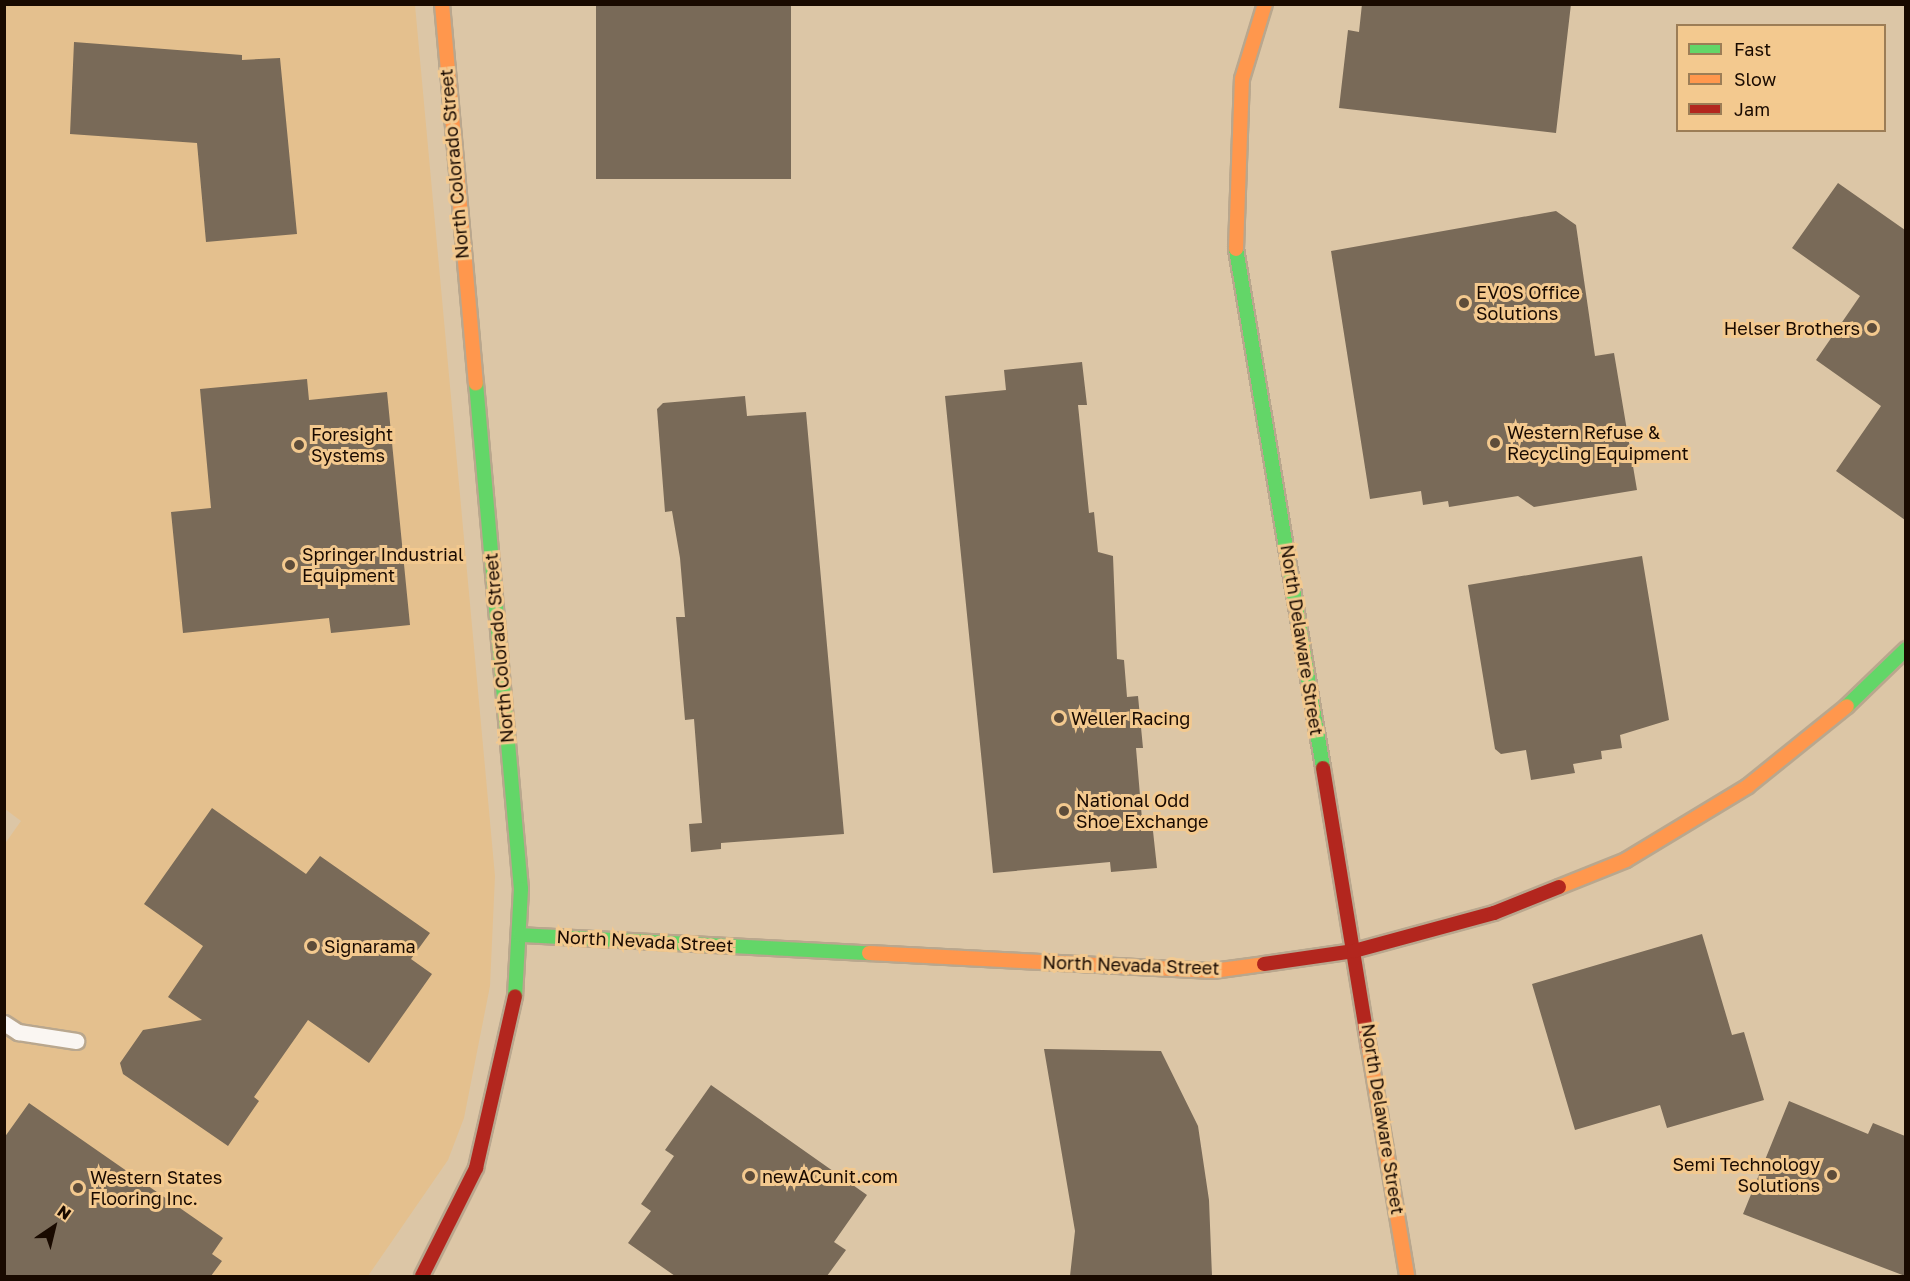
<!DOCTYPE html>
<style>
body{margin:0}
#map{position:relative;width:1910px;height:1281px;overflow:hidden;background:#dcc6a6;font-family:"Golos Text",sans-serif}
div>[style]{position:absolute}
.built>*{inset:0;background:#e4c08e}
.building>*{inset:0;background:#796a58;transform-origin:0 0}
.roads{filter:drop-shadow(2px 0 #b9a78e) drop-shadow(-2px 0 #b9a78e) drop-shadow(0 2px #b9a78e) drop-shadow(0 -2px #b9a78e)}
.lane>*{height:15px;margin:-7.5px;padding:0 7.5px;transform-origin:7.5px;border-radius:7.5px;background:#faf6f2}
.fast>*{height:14px;margin:-7px;padding:0 7px;transform-origin:7px;border-radius:7px;background:#63d668}
.slow>*{height:14px;margin:-7px;padding:0 7px;transform-origin:7px;border-radius:7px;background:#ff974d}
.jam>*{height:14px;margin:-7px;padding:0 7px;transform-origin:7px;border-radius:7px;background:#b3261e}
.dots>*{width:16px;height:16px;translate:-50% -50%;box-sizing:border-box;border:3px solid #f3c98f;border-radius:50%}
span{translate:-50% -50%;white-space:nowrap;text-align:center;line-height:1.15;-webkit-text-stroke:6px #f3c98f;paint-order:stroke}
.street-label{font-size:18px;color:#190a00}
.poi-label{font-size:18px;color:#190a00}
.left{translate:0 -50%;text-align:left}
.right{translate:-100% -50%;text-align:right}
.frame{position:absolute;inset:0;border:6px solid #190a00;pointer-events:none}
.legend{position:absolute;left:1676px;top:24px;width:210px;height:108px;box-sizing:border-box;background:#f3c98f;border:2px solid #9c7d56;margin:0;padding:8px 10px;list-style:none;font-size:18px;color:#190a00}
.legend li{display:flex;align-items:center;gap:12px;height:30px}
.legend b{width:30px;border:2px solid #9c7d56}
.north{position:absolute;left:24px;top:1197px;width:60px;height:60px;-webkit-text-stroke:4px #f3c98f;paint-order:stroke;rotate:35deg;font-size:16px;font-weight:700;line-height:24px;text-align:center;color:#190a00}
.north::after{content:'';display:block;margin:auto;width:21px;height:27px;background:#190a00;clip-path:polygon(50% 0,100% 100%,50% 72%,0 100%)}
</style>
<div id="map">
<div class="built">
<div style="clip-path:polygon(5px 5px,415px 5px,495px 876px,490px 986px,464px 1118px,448px 1160px,368px 1276px,5px 1276px,4px 845px,21px 821px,5px 809px)"></div>
</div>
<div class="building">
<div style="left:596px;top:4px;width:195px;height:175px"></div>
<div style="clip-path:polygon(1362px 4px,1571px 4px,1556px 133px,1339px 108px,1348px 30px,1359px 32px)"></div>
<div style="clip-path:polygon(74px 42px,242px 55px,242px 60px,280px 58px,297px 234px,206px 242px,197px 143px,70px 134px)"></div>
<div style="clip-path:polygon(1838px 183px,1905px 230px,1905px 520px,1836px 471px,1881px 406px,1816px 360px,1860px 296px,1792px 248px)"></div>
<div style="clip-path:polygon(1556px 211px,1576px 225px,1595px 356px,1614px 353px,1637px 490px,1534px 507px,1518px 496px,1449px 507px,1448px 501px,1423px 505px,1421px 491px,1370px 499px,1331px 251px)"></div>
<div style="clip-path:polygon(1082px 362px,1087px 405px,1078px 405px,1089px 513px,1094px 512px,1098px 552px,1113px 556px,1117px 659px,1124px 660px,1127px 697px,1138px 696px,1143px 748px,1136px 748px,1143px 831px,1153px 831px,1157px 868px,1111px 872px,1110px 862px,993px 873px,945px 396px,1006px 390px,1004px 370px)"></div>
<div style="clip-path:polygon(307px 379px,309px 400px,387px 392px,410px 625px,331px 633px,329px 618px,183px 633px,171px 512px,211px 508px,200px 389px)"></div>
<div style="clip-path:polygon(745px 396px,747px 416px,806px 412px,844px 834px,721px 843px,721px 849px,691px 852px,689px 824px,702px 823px,694px 719px,685px 720px,676px 617px,685px 617px,680px 558px,672px 511px,665px 512px,657px 409px,663px 403px)"></div>
<div style="clip-path:polygon(1642px 556px,1669px 720px,1620px 735px,1622px 748px,1601px 751px,1602px 759px,1573px 764px,1575px 773px,1531px 780px,1526px 750px,1501px 754px,1495px 749px,1468px 585px)"></div>
<div style="clip-path:polygon(212px 808px,306px 874px,320px 856px,430px 933px,411px 959px,432px 974px,369px 1063px,308px 1020px,254px 1097px,259px 1101px,228px 1146px,123px 1074px,120px 1063px,143px 1030px,202px 1020px,168px 997px,203px 946px,144px 904px)"></div>
<div style="clip-path:polygon(1702px 934px,1732px 1035px,1744px 1032px,1764px 1100px,1667px 1128px,1660px 1105px,1575px 1130px,1532px 984px)"></div>
<div style="clip-path:polygon(1044px 1049px,1161px 1051px,1198px 1126px,1209px 1200px,1212px 1276px,1070px 1276px,1075px 1231px)"></div>
<div style="clip-path:polygon(711px 1085px,867px 1195px,834px 1242px,846px 1250px,827px 1276px,675px 1276px,628px 1243px,651px 1211px,641px 1204px,674px 1156px,665px 1150px)"></div>
<div style="clip-path:polygon(1789px 1101px,1868px 1134px,1873px 1123px,1905px 1136px,1905px 1276px,1743px 1214px)"></div>
<div style="clip-path:polygon(29px 1103px,223px 1238px,212px 1254px,222px 1261px,211px 1276px,4px 1276px,4px 1138px)"></div>
</div>
<div class="roads">
<div class="lane">
<div style="left:4px;top:1023px;width:17px;rotate:33deg"></div>
<div style="left:18px;top:1032px;width:59px;rotate:8.8deg"></div>
</div>
<div class="fast">
<div style="left:1236px;top:249px;width:526px;rotate:80.48deg"></div>
<div style="left:476px;top:383px;width:508px;rotate:84.92deg"></div>
<div style="left:521px;top:889px;width:107px;rotate:93.2deg"></div>
<div style="left:1847px;top:706px;width:82px;rotate:-44deg"></div>
<div style="left:520px;top:935px;width:349px;rotate:3deg"></div>
</div>
<div class="slow">
<div style="left:442px;top:4px;width:381px;rotate:84.9deg"></div>
<div style="left:1236px;top:249px;width:170px;rotate:-88deg"></div>
<div style="left:1242px;top:79px;width:78px;rotate:-73deg"></div>
<div style="left:1559px;top:887px;width:72px;rotate:-21.9deg"></div>
<div style="left:1626px;top:860px;width:143px;rotate:-31.2deg"></div>
<div style="left:1748px;top:786px;width:127px;rotate:-38.9deg"></div>
<div style="left:869px;top:953px;width:344px;rotate:3deg"></div>
<div style="left:1213px;top:971px;width:51px;rotate:-7.8deg"></div>
<div style="left:1369px;top:1048px;width:231px;rotate:80.5deg"></div>
</div>
<div class="jam">
<div style="left:1323px;top:768px;width:284px;rotate:80.7deg"></div>
<div style="left:1264px;top:964px;width:91px;rotate:-8.2deg"></div>
<div style="left:1354px;top:951px;width:145px;rotate:-15.2deg"></div>
<div style="left:1494px;top:913px;width:70px;rotate:-21.8deg"></div>
<div style="left:422px;top:1276px;width:121px;rotate:-63.4deg"></div>
<div style="left:476px;top:1168px;width:176px;rotate:-77.2deg"></div>
</div>
</div>
<div class="dots">
<div style="left:1464px;top:303px;background:#5d4c3a"></div>
<div style="left:1872px;top:328px;background:#5d4c3a"></div>
<div style="left:1495px;top:443px;background:#5d4c3a"></div>
<div style="left:299px;top:445px;background:#5d4c3a"></div>
<div style="left:290px;top:565px;background:#5d4c3a"></div>
<div style="left:1059px;top:718px;background:#5d4c3a"></div>
<div style="left:1064px;top:811px;background:#5d4c3a"></div>
<div style="left:312px;top:946px;background:#5d4c3a"></div>
<div style="left:1832px;top:1175px;background:#5d4c3a"></div>
<div style="left:750px;top:1176px;background:#5d4c3a"></div>
<div style="left:78px;top:1188px;background:#5d4c3a"></div>
</div>
<div class="street-label">
<span style="left:454px;top:164px;rotate:-95deg">North Colorado Street</span>
<span style="left:1302px;top:640px;rotate:81deg">North Delaware Street</span>
<span style="left:499px;top:648px;rotate:-95deg">North Colorado Street</span>
<span style="left:645px;top:941px;rotate:3deg">North Nevada Street</span>
<span style="left:1131px;top:965px;rotate:2deg">North Nevada Street</span>
<span style="left:1383px;top:1119px;rotate:81deg">North Delaware Street</span>
</div>
<div class="poi-label">
<span class="left" style="left:1476px;top:303px">EVOS Office<br>Solutions</span>
<span class="right" style="left:1860px;top:328px">Helser Brothers</span>
<span class="left" style="left:1507px;top:443px">Western Refuse &amp;<br>Recycling Equipment</span>
<span class="left" style="left:311px;top:445px">Foresight<br>Systems</span>
<span class="left" style="left:302px;top:565px">Springer Industrial<br>Equipment</span>
<span class="left" style="left:1071px;top:718px">Weller Racing</span>
<span class="left" style="left:1076px;top:811px">National Odd<br>Shoe Exchange</span>
<span class="left" style="left:324px;top:946px">Signarama</span>
<span class="right" style="left:1820px;top:1175px">Semi Technology<br>Solutions</span>
<span class="left" style="left:762px;top:1176px">newACunit.com</span>
<span class="left" style="left:90px;top:1188px">Western States<br>Flooring Inc.</span>
</div>
<div class="frame"></div>
<ul class="legend">
<li><b style="height:8px;background:#63d668"></b>Fast</li>
<li><b style="height:8px;background:#ff974d"></b>Slow</li>
<li><b style="height:8px;background:#b3261e"></b>Jam</li>
</ul>
<div class="north">N</div>
</div>
